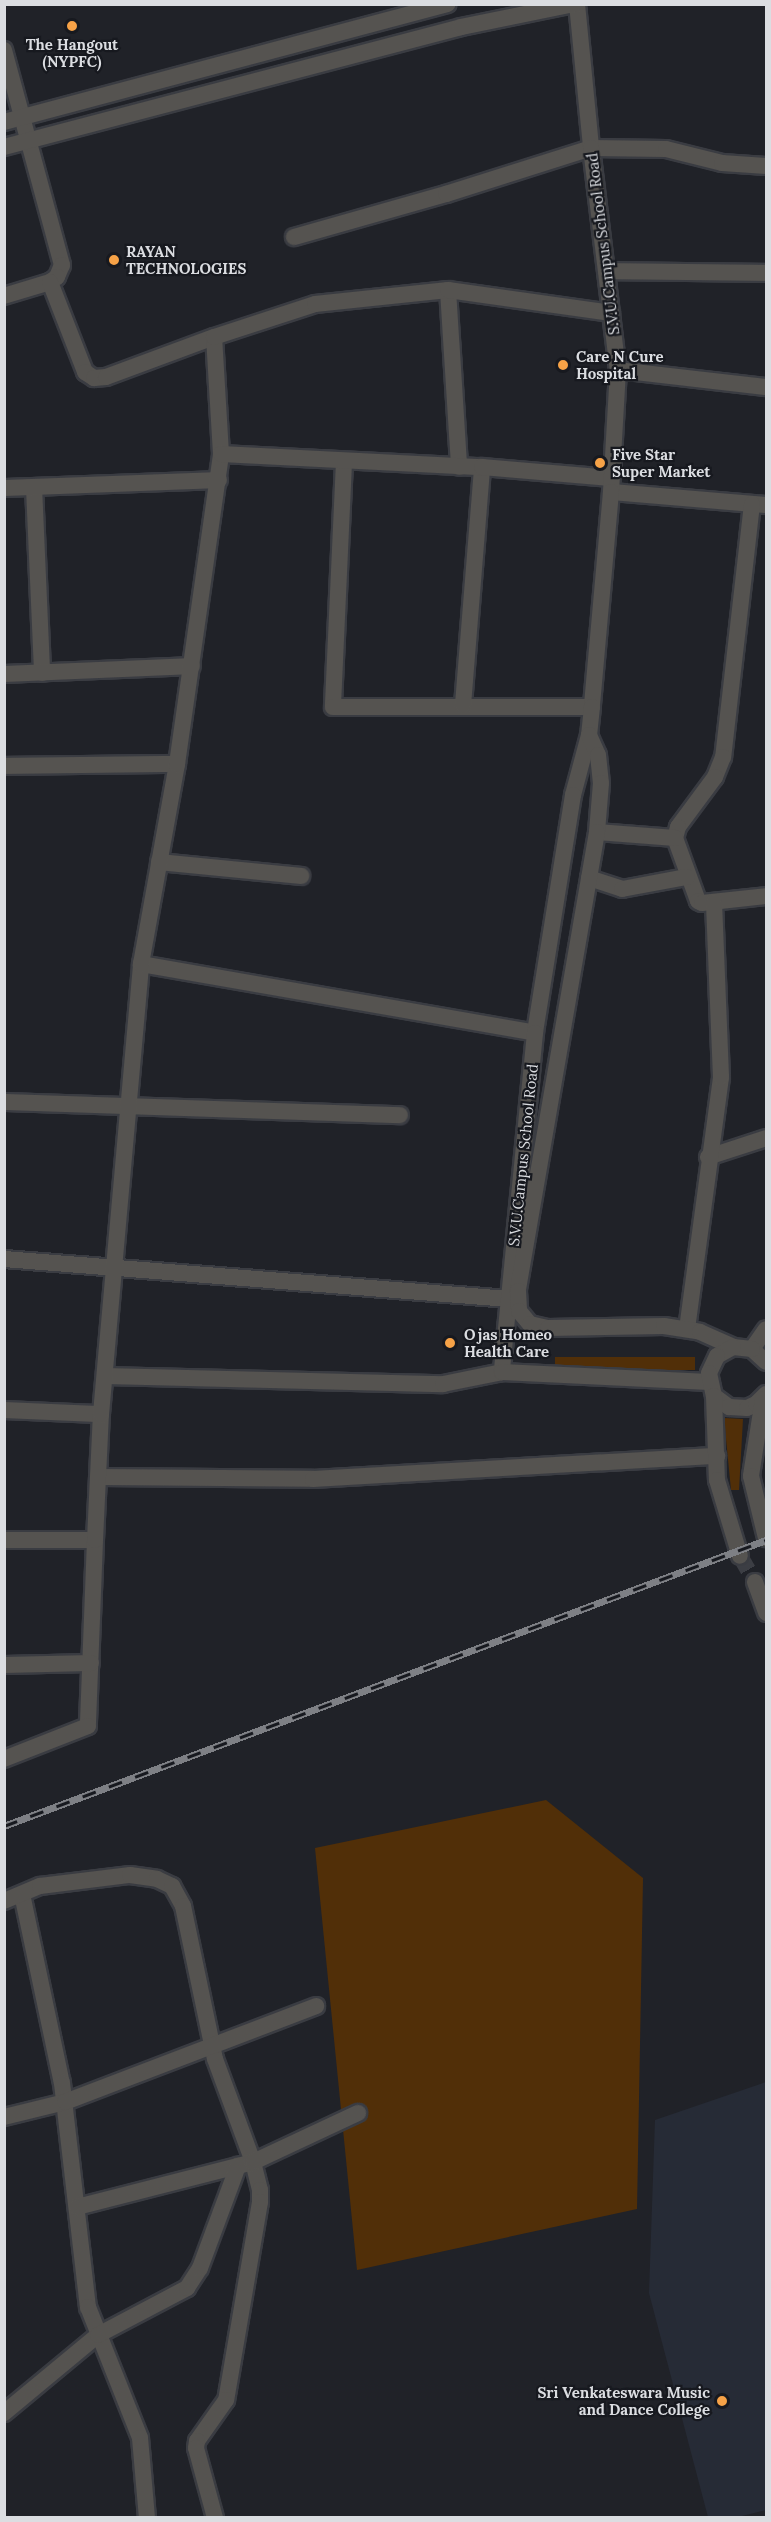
<!DOCTYPE html>
<style>
body{margin:0}
#map{position:relative;width:771px;height:2522px;overflow:hidden;background:#202228;font-family:Lora,serif}
div>[style]{position:absolute}
.built>*{inset:0;background:#262b36}
.green>*{inset:0;background:#512f08;transform-origin:0 0}
.tertiary-tunnel>*{height:16px;margin-top:-8px;transform-origin:0;background:repeating-linear-gradient(90deg,#3c3e44 0 16px,transparent 0 24px)}
.roads{filter:drop-shadow(2px 0 #3a3c42) drop-shadow(-2px 0 #3a3c42) drop-shadow(0 2px #3a3c42) drop-shadow(0 -2px #3a3c42)}
.minor>*{height:16px;margin:-8px;padding:0 8px;transform-origin:8px;border-radius:8px;background:#555350}
.tertiary>*{height:16px;margin:-8px;padding:0 8px;transform-origin:8px;border-radius:8px;background:#555350}
.rail>*{height:7px;margin-top:-3.5px;transform-origin:0;background:repeating-linear-gradient(90deg,#17191f 0 14px,#7e8085 0 28px);box-sizing:border-box;border-block:2px solid #7e8085}
.dots>*{width:16px;height:16px;translate:-50% -50%;box-sizing:border-box;border:3px solid #17191f;border-radius:50%}
span{translate:-50% -50%;white-space:nowrap;text-align:center;line-height:1.15;-webkit-text-stroke:4.5px #17191f;paint-order:stroke}
.poi-label{font-size:15px;color:#dbdde1;font-weight:700}
.left{translate:0 -50%;text-align:left}
.right{translate:-100% -50%;text-align:right}
.street-label{font-size:15px;color:#dbdde1}
.frame{position:absolute;inset:0;border:6px solid #dbdde1;pointer-events:none}
</style>
<div id="map">
<div class="built">
<div style="clip-path:polygon(766px 2082px,766px 2510px,738px 2517px,708px 2517px,649px 2293px,655px 2120px)"></div>
</div>
<div class="green">
<div style="left:695px;top:1357px;width:13px;height:140px;rotate:90deg"></div>
<div style="clip-path:polygon(724px 1418px,743px 1419px,739px 1490px,731px 1490px)"></div>
<div style="clip-path:polygon(546px 1800px,643px 1878px,637px 2209px,357px 2270px,315px 1848px)"></div>
</div>
<div class="tertiary-tunnel">
<div style="left:740px;top:1556px;width:30px;rotate:60deg"></div>
</div>
<div class="roads">
<div class="minor">
<div style="left:4px;top:50px;width:223px;rotate:74.9deg"></div>
<div style="left:62px;top:265px;width:13px;rotate:113deg"></div>
<div style="left:57px;top:277px;width:9px;rotate:144deg"></div>
<div style="left:50px;top:282px;width:48px;rotate:163.1deg"></div>
<div style="left:294px;top:237px;width:158px;rotate:-15.8deg"></div>
<div style="left:446px;top:194px;width:152px;rotate:-17.6deg"></div>
<div style="left:591px;top:148px;width:75px;rotate:0.8deg"></div>
<div style="left:666px;top:149px;width:58px;rotate:14deg"></div>
<div style="left:722px;top:163px;width:44px;rotate:3.9deg"></div>
<div style="left:606px;top:271px;width:160px;rotate:0.7deg"></div>
<div style="left:50px;top:282px;width:97px;rotate:68.7deg"></div>
<div style="left:85px;top:372px;width:11px;rotate:34deg"></div>
<div style="left:94px;top:378px;width:12px;rotate:-5deg"></div>
<div style="left:106px;top:377px;width:115px;rotate:-20.3deg"></div>
<div style="left:448px;top:290px;width:177px;rotate:86.4deg"></div>
<div style="left:618px;top:370px;width:149px;rotate:6.6deg"></div>
<div style="left:221px;top:454px;width:117px;rotate:-93.4deg"></div>
<div style="left:214px;top:337px;width:106px;rotate:-18.1deg"></div>
<div style="left:315px;top:304px;width:134px;rotate:-6deg"></div>
<div style="left:448px;top:290px;width:165px;rotate:8deg"></div>
<div style="left:344px;top:462px;width:245px;rotate:92.6deg"></div>
<div style="left:333px;top:707px;width:259px"></div>
<div style="left:34px;top:487px;width:186px;rotate:87.5deg"></div>
<div style="left:4px;top:488px;width:215px;rotate:-2.1deg"></div>
<div style="left:611px;top:492px;width:156px;rotate:4.8deg"></div>
<div style="left:752px;top:504px;width:255px;rotate:96.5deg"></div>
<div style="left:723px;top:757px;width:22px;rotate:112deg"></div>
<div style="left:715px;top:777px;width:62px;rotate:126.5deg"></div>
<div style="left:678px;top:827px;width:11px;rotate:105deg"></div>
<div style="left:675px;top:838px;width:67px;rotate:69.9deg"></div>
<div style="left:698px;top:901px;width:4px;rotate:27deg"></div>
<div style="left:702px;top:903px;width:64px;rotate:-6.2deg"></div>
<div style="left:4px;top:674px;width:188px;rotate:-2.4deg"></div>
<div style="left:463px;top:705px;width:239px;rotate:-85.4deg"></div>
<div style="left:4px;top:766px;width:173px;rotate:-0.7deg"></div>
<div style="left:597px;top:832px;width:78px;rotate:4.4deg"></div>
<div style="left:159px;top:862px;width:143px;rotate:5.6deg"></div>
<div style="left:589px;top:878px;width:35px;rotate:18deg"></div>
<div style="left:622px;top:889px;width:66px;rotate:-10.5deg"></div>
<div style="left:141px;top:964px;width:400px;rotate:9.9deg"></div>
<div style="left:4px;top:1102px;width:396px;rotate:1.9deg"></div>
<div style="left:708px;top:1157px;width:61px;rotate:-18.1deg"></div>
<div style="left:4px;top:1259px;width:507px;rotate:4.53deg"></div>
<div style="left:687px;top:1329px;width:254px;rotate:-82.3deg"></div>
<div style="left:721px;top:1077px;width:175px;rotate:-92.3deg"></div>
<div style="left:105px;top:1376px;width:338px;rotate:1.4deg"></div>
<div style="left:443px;top:1384px;width:60px;rotate:-11.5deg"></div>
<div style="left:4px;top:1410px;width:97px;rotate:2.4deg"></div>
<div style="left:99px;top:1477px;width:214px;rotate:0.5deg"></div>
<div style="left:313px;top:1479px;width:405px;rotate:-3.3deg"></div>
<div style="left:4px;top:1540px;width:91px"></div>
<div style="left:95px;top:1540px;width:186px;rotate:92.2deg"></div>
<div style="left:88px;top:1726px;width:90px;rotate:158.6deg"></div>
<div style="left:95px;top:1540px;width:126px;rotate:-87.3deg"></div>
<div style="left:101px;top:1414px;width:452px;rotate:-84.9deg"></div>
<div style="left:141px;top:964px;width:203px;rotate:-79.8deg"></div>
<div style="left:177px;top:764px;width:313px;rotate:-81.9deg"></div>
<div style="left:221px;top:454px;width:261px;rotate:2.9deg"></div>
<div style="left:482px;top:467px;width:129px;rotate:4.9deg"></div>
<div style="left:4px;top:1665px;width:87px;rotate:-1.3deg"></div>
<div style="left:22px;top:1894px;width:193px;rotate:78.1deg"></div>
<div style="left:62px;top:2083px;width:226px;rotate:83.4deg"></div>
<div style="left:88px;top:2307px;width:141px;rotate:68.3deg"></div>
<div style="left:140px;top:2438px;width:80px;rotate:85deg"></div>
<div style="left:4px;top:1901px;width:39px;rotate:-23deg"></div>
<div style="left:40px;top:1886px;width:91px;rotate:-7deg"></div>
<div style="left:130px;top:1875px;width:27px;rotate:8deg"></div>
<div style="left:157px;top:1879px;width:17px;rotate:25deg"></div>
<div style="left:172px;top:1886px;width:23px;rotate:61deg"></div>
<div style="left:183px;top:1906px;width:156px;rotate:78.2deg"></div>
<div style="left:215px;top:2059px;width:110px;rotate:69.7deg"></div>
<div style="left:253px;top:2162px;width:29px;rotate:76deg"></div>
<div style="left:260px;top:2190px;width:12px;rotate:90deg"></div>
<div style="left:260px;top:2202px;width:201px;rotate:99.7deg"></div>
<div style="left:226px;top:2400px;width:50px;rotate:125.3deg"></div>
<div style="left:197px;top:2441px;width:7px;rotate:98deg"></div>
<div style="left:196px;top:2448px;width:73px;rotate:74.8deg"></div>
<div style="left:4px;top:2117px;width:63px;rotate:-13.8deg"></div>
<div style="left:65px;top:2102px;width:269px;rotate:-20.9deg"></div>
<div style="left:77px;top:2207px;width:182px;rotate:-14.3deg"></div>
<div style="left:253px;top:2162px;width:116px;rotate:-25deg"></div>
<div style="left:4px;top:2413px;width:122px;rotate:-39.7deg"></div>
<div style="left:98px;top:2335px;width:101px;rotate:-27.8deg"></div>
<div style="left:187px;top:2288px;width:24px;rotate:-57deg"></div>
<div style="left:200px;top:2268px;width:109px;rotate:-69.6deg"></div>
</div>
<div class="tertiary">
<div style="left:577px;top:4px;width:145px;rotate:84.4deg"></div>
<div style="left:591px;top:148px;width:224px;rotate:83.1deg"></div>
<div style="left:618px;top:370px;width:122px;rotate:93.3deg"></div>
<div style="left:611px;top:492px;width:216px;rotate:95.1deg"></div>
<div style="left:592px;top:707px;width:28px;rotate:96deg"></div>
<div style="left:589px;top:735px;width:62px;rotate:104.9deg"></div>
<div style="left:573px;top:795px;width:241px;rotate:99.1deg"></div>
<div style="left:535px;top:1033px;width:341px;rotate:95.6deg"></div>
<div style="left:502px;top:1372px;width:207px;rotate:2.8deg"></div>
<div style="left:4px;top:122px;width:459px;rotate:-14.9deg"></div>
<div style="left:4px;top:147px;width:472px;rotate:-14.7deg"></div>
<div style="left:461px;top:27px;width:115px;rotate:-11.5deg"></div>
<div style="left:589px;top:735px;width:22px;rotate:66deg"></div>
<div style="left:598px;top:755px;width:28px;rotate:84deg"></div>
<div style="left:601px;top:783px;width:49px;rotate:94.7deg"></div>
<div style="left:597px;top:832px;width:466px;rotate:99.8deg"></div>
<div style="left:518px;top:1291px;width:20px;rotate:87deg"></div>
<div style="left:519px;top:1311px;width:17px;rotate:50deg"></div>
<div style="left:530px;top:1324px;width:18px;rotate:13deg"></div>
<div style="left:548px;top:1328px;width:116px;rotate:-1deg"></div>
<div style="left:664px;top:1326px;width:36px;rotate:9deg"></div>
<div style="left:700px;top:1332px;width:36px;rotate:24deg"></div>
<div style="left:752px;top:1349px;width:24px;rotate:-55deg"></div>
<div style="left:766px;top:1362px;width:19px;rotate:-137deg"></div>
<div style="left:752px;top:1349px;width:19px;rotate:-174deg"></div>
<div style="left:733px;top:1347px;width:18px;rotate:151deg"></div>
<div style="left:717px;top:1356px;width:19px;rotate:115deg"></div>
<div style="left:709px;top:1373px;width:24px;rotate:78deg"></div>
<div style="left:714px;top:1396px;width:19px;rotate:36deg"></div>
<div style="left:729px;top:1407px;width:18px;rotate:3deg"></div>
<div style="left:747px;top:1408px;width:10px;rotate:-24deg"></div>
<div style="left:756px;top:1404px;width:14px;rotate:-45deg"></div>
<div style="left:714px;top:1396px;width:84px;rotate:88deg"></div>
<div style="left:717px;top:1480px;width:79px;rotate:73.2deg"></div>
<div style="left:763px;top:1399px;width:78px;rotate:98.9deg"></div>
<div style="left:751px;top:1476px;width:64px;rotate:76.4deg"></div>
<div style="left:755px;top:1582px;width:33px;rotate:70deg"></div>
</div>
</div>
<div class="rail">
<div style="left:4px;top:1826px;width:814px;rotate:-20.57deg"></div>
</div>
<div class="dots">
<div style="left:72px;top:26px;background:#f6a247"></div>
<div style="left:114px;top:260px;background:#f6a247"></div>
<div style="left:563px;top:365px;background:#f6a247"></div>
<div style="left:600px;top:463px;background:#f6a247"></div>
<div style="left:450px;top:1343px;background:#f6a247"></div>
<div style="left:722px;top:2401px;background:#f6a247"></div>
</div>
<div class="poi-label">
<span style="left:72px;top:53px">The Hangout<br>(NYPFC)</span>
<span class="left" style="left:126px;top:260px">RAYAN<br>TECHNOLOGIES</span>
<span class="left" style="left:576px;top:365px">Care N Cure<br>Hospital</span>
<span class="left" style="left:612px;top:463px">Five Star<br>Super Market</span>
<span class="left" style="left:464px;top:1343px">Ojas Homeo<br>Health Care</span>
<span class="right" style="left:710px;top:2401px">Sri Venkateswara Music<br>and Dance College</span>
</div>
<div class="street-label">
<span style="left:603px;top:244px;rotate:-97deg">S.V.U.Campus School Road</span>
<span style="left:523px;top:1155px;rotate:-84deg">S.V.U.Campus School Road</span>
</div>
<div class="frame"></div>
</div>
